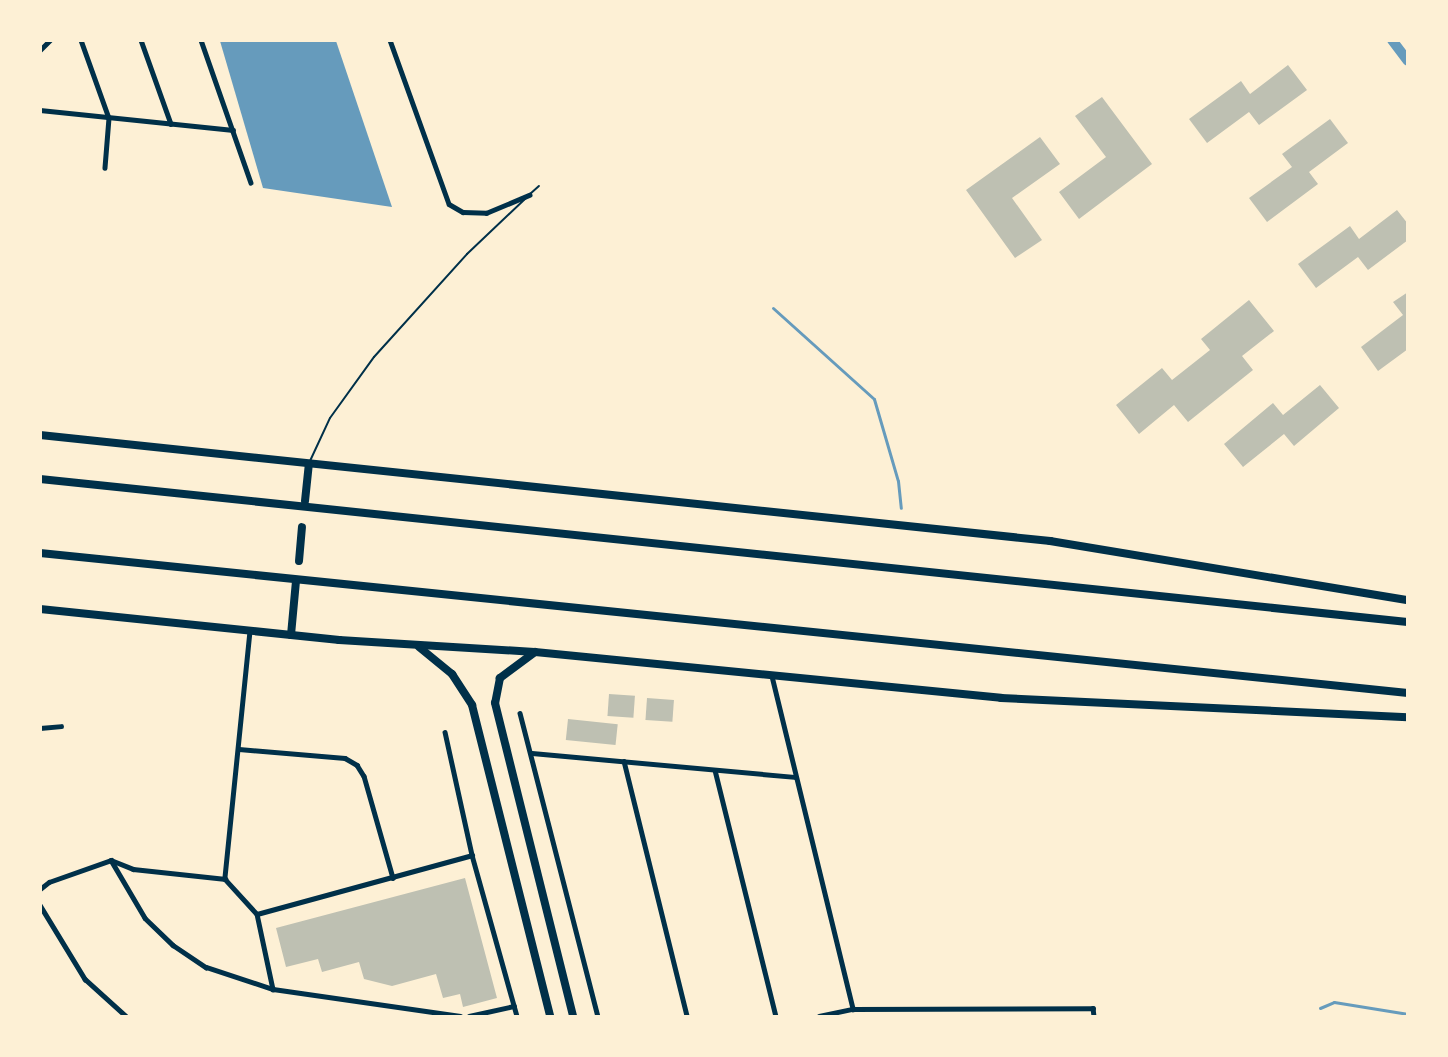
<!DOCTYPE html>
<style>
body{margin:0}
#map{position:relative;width:1448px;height:1057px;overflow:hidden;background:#fdf0d5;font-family:"Archivo Narrow",sans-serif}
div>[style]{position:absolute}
.water>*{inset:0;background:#669bbc}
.stream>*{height:3px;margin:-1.5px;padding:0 1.5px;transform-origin:1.5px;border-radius:1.5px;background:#669bbc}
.canal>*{height:10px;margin:-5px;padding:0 5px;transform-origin:5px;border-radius:5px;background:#669bbc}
.building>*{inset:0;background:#bec0b2;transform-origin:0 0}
.service>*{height:2px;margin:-1px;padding:0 1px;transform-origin:1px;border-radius:1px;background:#003049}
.minor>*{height:4.5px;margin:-2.25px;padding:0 2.25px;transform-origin:2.25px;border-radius:2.25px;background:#003049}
.primary>*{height:8px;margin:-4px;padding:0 4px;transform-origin:4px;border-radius:4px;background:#003049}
.motorway>*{height:8px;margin:-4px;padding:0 4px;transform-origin:4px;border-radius:4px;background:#003049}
span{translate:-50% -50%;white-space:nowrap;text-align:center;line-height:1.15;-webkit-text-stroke:4.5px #fdf0d5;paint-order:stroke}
.frame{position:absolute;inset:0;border:42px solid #fdf0d5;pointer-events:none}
</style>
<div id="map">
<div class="water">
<div style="clip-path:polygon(220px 41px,336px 41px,392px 207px,263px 188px)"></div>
</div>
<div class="stream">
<div style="left:773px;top:308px;width:136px;rotate:42deg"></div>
<div style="left:874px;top:399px;width:85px;rotate:73.7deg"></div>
<div style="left:898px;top:481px;width:27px;rotate:84deg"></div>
<div style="left:1320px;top:1008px;width:15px;rotate:-23deg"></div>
<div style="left:1334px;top:1002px;width:75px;rotate:9.2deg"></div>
</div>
<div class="canal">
<div style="left:1392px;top:40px;width:26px;rotate:53deg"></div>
</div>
<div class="building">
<div style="clip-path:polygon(1288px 65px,1307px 90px,1259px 125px,1249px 112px,1207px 143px,1189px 119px,1241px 81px,1250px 94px)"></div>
<div style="clip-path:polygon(1102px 97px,1152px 164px,1079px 219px,1059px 192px,1106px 157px,1075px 116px)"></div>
<div style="clip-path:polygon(1330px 119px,1348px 143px,1309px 172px,1318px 184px,1267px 222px,1249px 198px,1292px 167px,1282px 154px)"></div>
<div style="clip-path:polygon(1040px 137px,1060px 164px,1012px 198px,1042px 240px,1015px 258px,966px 190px)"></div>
<div style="clip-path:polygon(1397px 210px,1408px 224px,1408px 240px,1368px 270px,1358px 257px,1316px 288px,1298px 264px,1350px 226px,1359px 239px)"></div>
<div style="clip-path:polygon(1408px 292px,1408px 349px,1378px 371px,1361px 347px,1403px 315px,1393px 302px)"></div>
<div style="clip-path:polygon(1249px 300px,1274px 331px,1242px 356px,1253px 370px,1188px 422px,1174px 405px,1139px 434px,1116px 405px,1162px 368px,1172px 380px,1210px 350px,1201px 339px)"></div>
<div style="clip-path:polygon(1320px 385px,1339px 408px,1294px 446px,1284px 434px,1243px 467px,1224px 444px,1273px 403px,1283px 415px)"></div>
<div style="left:609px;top:694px;width:26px;height:22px;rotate:4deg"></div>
<div style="left:647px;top:698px;width:27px;height:22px;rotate:4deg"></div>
<div style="left:568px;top:719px;width:50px;height:21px;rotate:6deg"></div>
<div style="clip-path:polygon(465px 878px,497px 998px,463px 1007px,460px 994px,443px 998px,436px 974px,392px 986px,364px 979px,359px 962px,322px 972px,318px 959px,286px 967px,276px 928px)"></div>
</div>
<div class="service">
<div style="left:530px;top:194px;width:12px;rotate:-42deg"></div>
<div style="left:310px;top:461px;width:47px;rotate:-65.1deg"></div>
<div style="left:330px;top:418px;width:75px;rotate:-54.2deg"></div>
<div style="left:374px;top:357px;width:139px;rotate:-47.9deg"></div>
<div style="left:467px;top:254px;width:81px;rotate:-43.5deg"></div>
</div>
<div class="minor">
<div style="left:81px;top:40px;width:83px;rotate:70.3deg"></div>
<div style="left:109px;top:118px;width:50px;rotate:94.6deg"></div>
<div style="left:141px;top:40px;width:89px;rotate:70.3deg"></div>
<div style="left:201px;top:40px;width:151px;rotate:70.7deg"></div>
<div style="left:390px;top:40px;width:174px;rotate:70.2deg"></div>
<div style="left:449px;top:204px;width:16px;rotate:30deg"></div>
<div style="left:463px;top:212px;width:23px;rotate:2deg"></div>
<div style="left:486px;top:213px;width:47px;rotate:-22.7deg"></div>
<div style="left:40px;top:50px;width:14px;rotate:-45deg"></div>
<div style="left:40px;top:110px;width:194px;rotate:5.9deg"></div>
<div style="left:250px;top:631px;width:249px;rotate:95.8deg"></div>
<div style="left:225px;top:879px;width:47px;rotate:47.6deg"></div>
<div style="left:257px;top:914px;width:77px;rotate:78deg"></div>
<div style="left:772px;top:676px;width:343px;rotate:76.3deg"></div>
<div style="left:520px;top:713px;width:313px;rotate:75.6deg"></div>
<div style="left:40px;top:728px;width:21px;rotate:-5deg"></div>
<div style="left:445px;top:732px;width:126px;rotate:77.6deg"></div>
<div style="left:472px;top:855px;width:167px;rotate:74.4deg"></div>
<div style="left:239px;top:749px;width:106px;rotate:4.9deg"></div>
<div style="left:345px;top:758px;width:14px;rotate:30deg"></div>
<div style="left:357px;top:765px;width:13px;rotate:58deg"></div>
<div style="left:364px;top:776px;width:106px;rotate:74.1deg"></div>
<div style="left:532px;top:753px;width:263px;rotate:5.2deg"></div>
<div style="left:624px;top:761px;width:263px;rotate:76.1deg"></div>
<div style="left:715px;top:770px;width:253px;rotate:76.1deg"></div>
<div style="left:111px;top:860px;width:67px;rotate:59.6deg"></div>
<div style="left:145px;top:918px;width:39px;rotate:44deg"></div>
<div style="left:173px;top:945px;width:40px;rotate:34deg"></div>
<div style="left:206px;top:967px;width:71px;rotate:18.2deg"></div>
<div style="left:273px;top:989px;width:189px;rotate:8.2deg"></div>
<div style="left:40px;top:889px;width:11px;rotate:-38deg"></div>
<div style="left:49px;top:882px;width:66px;rotate:-19.5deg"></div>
<div style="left:111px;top:860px;width:24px;rotate:22deg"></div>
<div style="left:133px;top:869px;width:93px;rotate:6.2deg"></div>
<div style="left:40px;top:905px;width:87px;rotate:58.7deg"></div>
<div style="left:85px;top:979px;width:55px;rotate:42.1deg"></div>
<div style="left:257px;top:914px;width:223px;rotate:-15.3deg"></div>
<div style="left:469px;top:1016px;width:46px;rotate:-12.5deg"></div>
<div style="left:819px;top:1016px;width:35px;rotate:-12deg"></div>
<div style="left:853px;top:1009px;width:240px;rotate:-0.2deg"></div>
<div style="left:1093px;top:1008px;width:8px;rotate:83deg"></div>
</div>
<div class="primary">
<div style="left:40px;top:435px;width:1016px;rotate:5.99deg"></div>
<div style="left:1050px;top:541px;width:363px;rotate:9.4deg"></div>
<div style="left:305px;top:501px;width:37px;rotate:-84deg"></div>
<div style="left:299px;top:561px;width:34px;rotate:-85deg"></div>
<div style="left:40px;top:609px;width:301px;rotate:5.9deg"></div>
<div style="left:339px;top:640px;width:196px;rotate:3.5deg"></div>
<div style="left:535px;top:652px;width:468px;rotate:5.6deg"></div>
<div style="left:1001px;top:698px;width:407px;rotate:2.7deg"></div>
<div style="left:291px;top:635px;width:54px;rotate:-84.7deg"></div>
<div style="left:419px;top:647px;width:43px;rotate:39.3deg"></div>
<div style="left:452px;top:674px;width:37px;rotate:57deg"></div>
<div style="left:472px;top:705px;width:321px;rotate:75.9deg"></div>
<div style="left:535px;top:652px;width:44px;rotate:143.4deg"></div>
<div style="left:500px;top:678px;width:25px;rotate:101deg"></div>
<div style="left:495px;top:703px;width:323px;rotate:76deg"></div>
</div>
<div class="motorway">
<div style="left:40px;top:479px;width:1375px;rotate:5.97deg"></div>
<div style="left:40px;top:553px;width:1375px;rotate:5.84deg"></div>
</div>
<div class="frame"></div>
</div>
